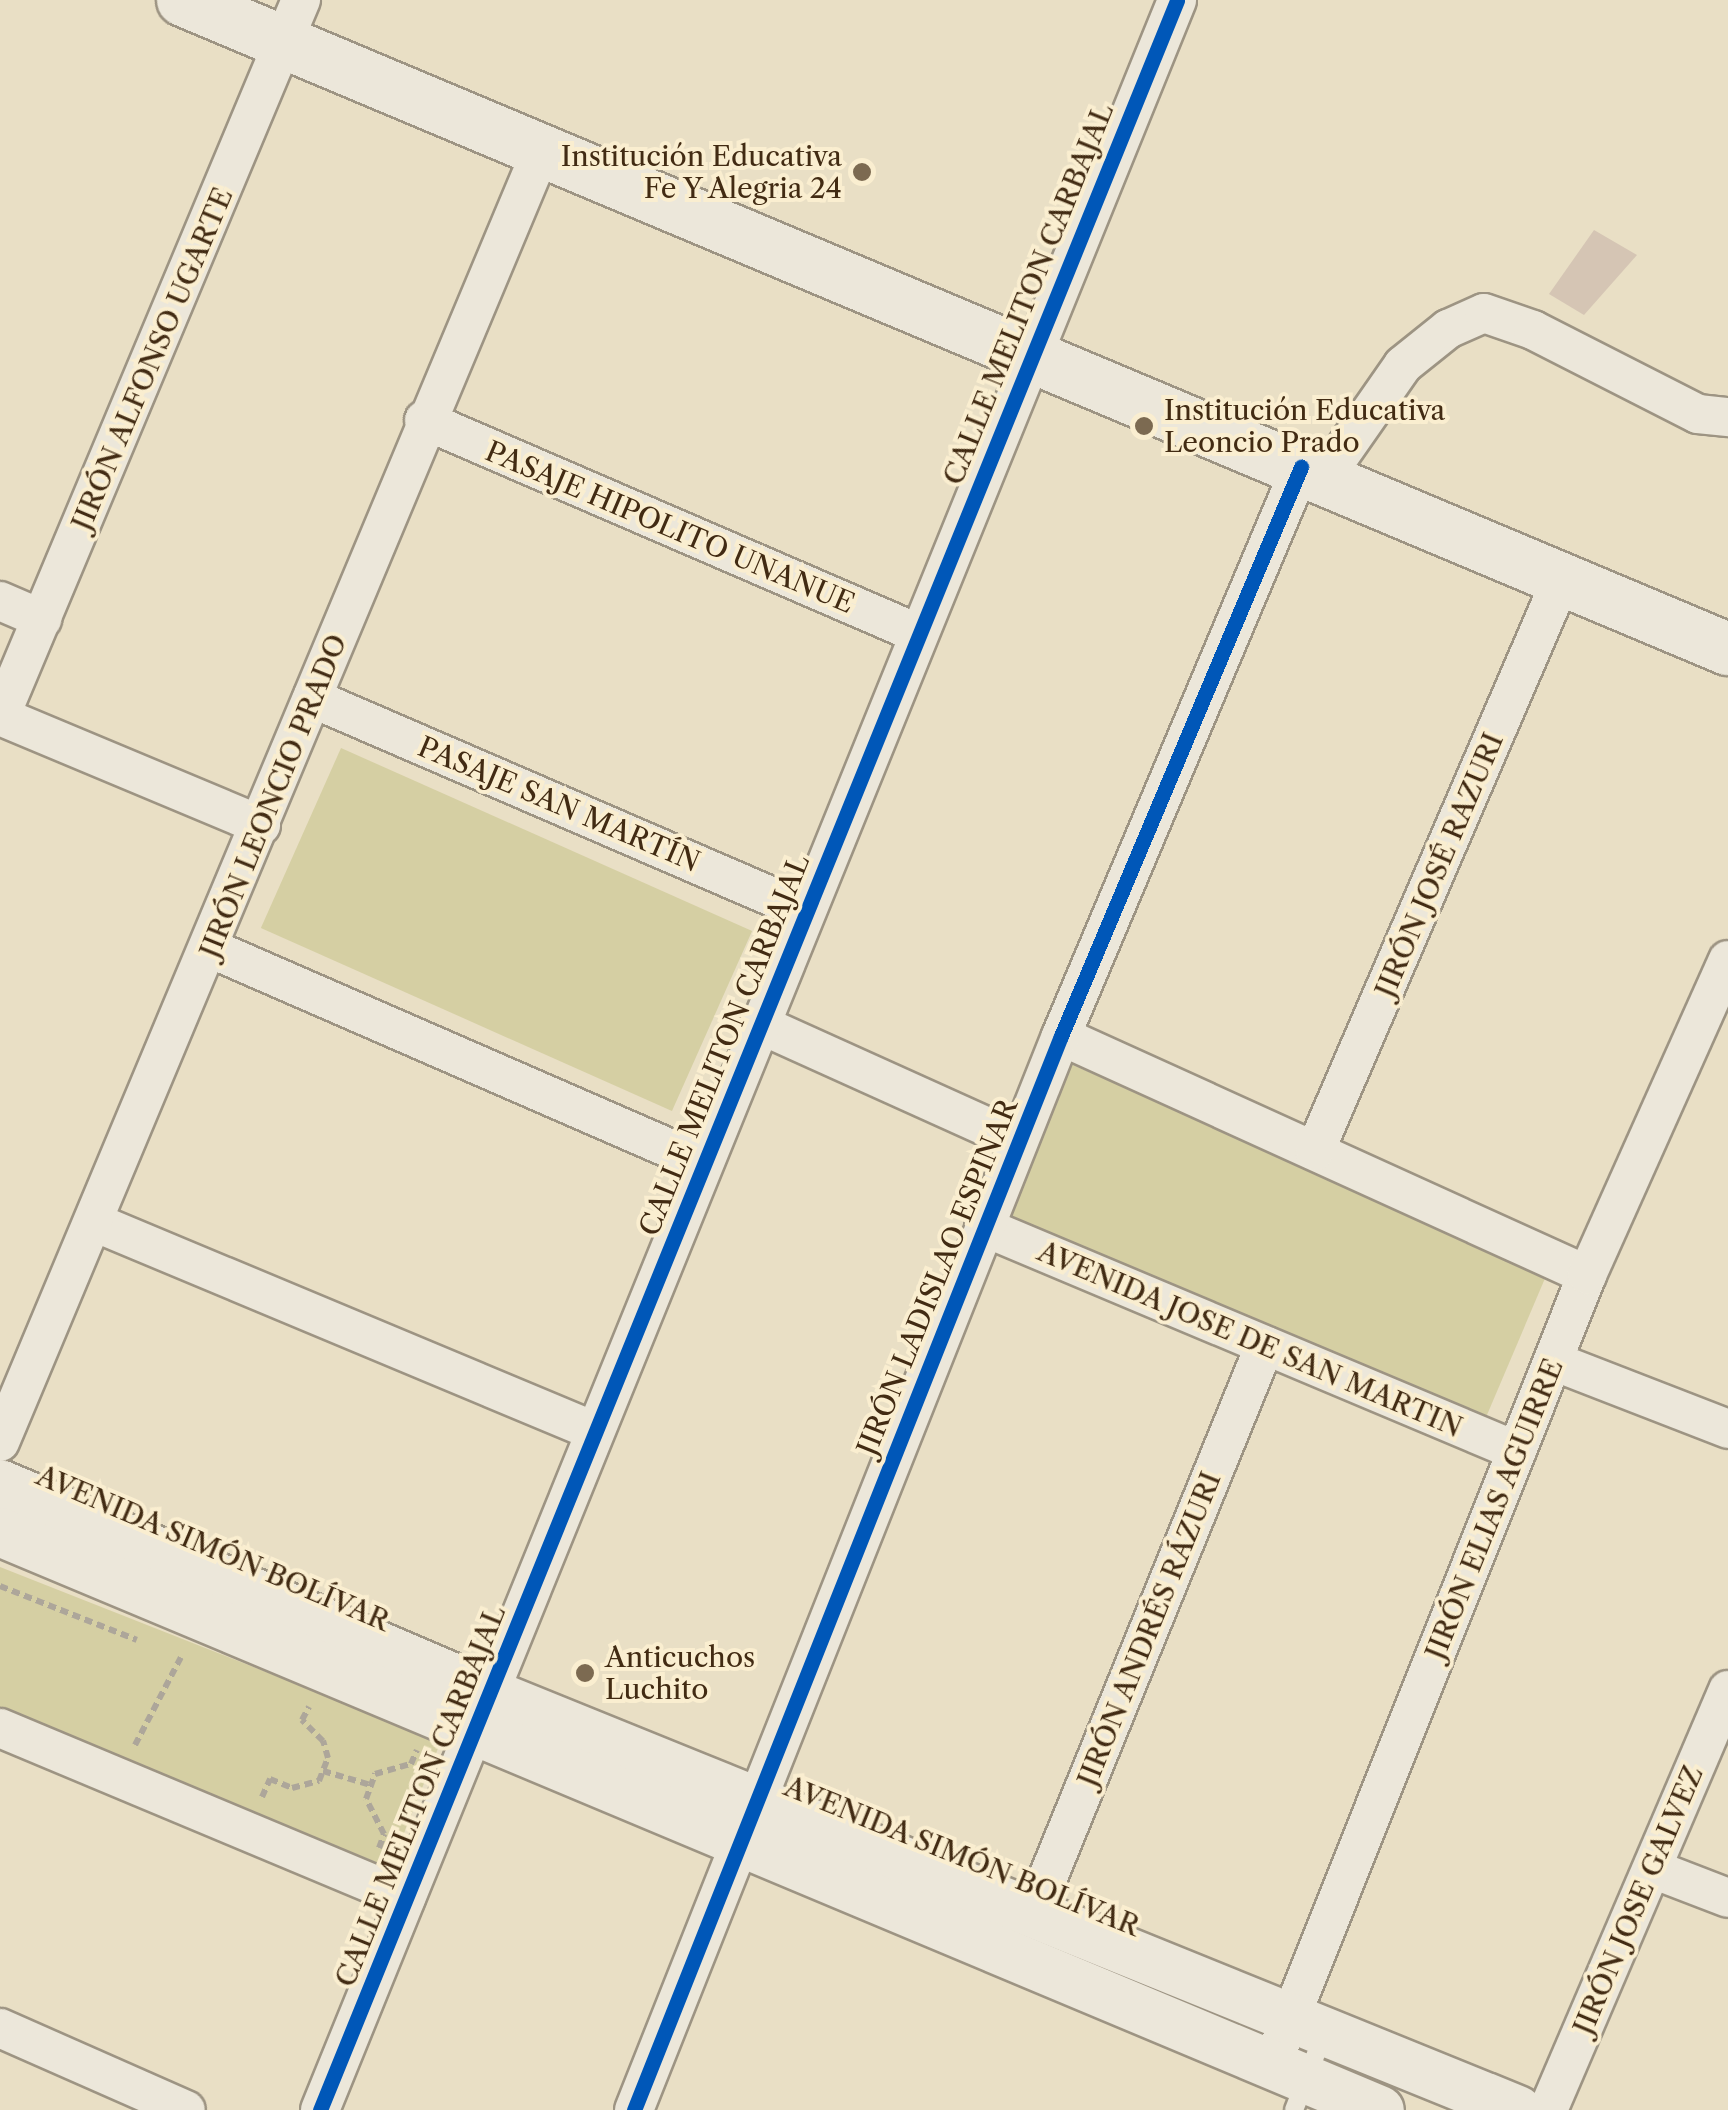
<!DOCTYPE html>
<meta charset="utf-8">
<style>
body{margin:0}
#map{position:relative;width:1728px;height:2110px;overflow:hidden;background:#e9dfc5;font-family:"Libre Caslon Text",serif}
div>[style]{position:absolute}
.green>*{inset:0;background:#d5cfa3;transform-origin:0 0}
.building>*{inset:0;background:#d5c5b4}
.path>*{height:6px;margin-top:-3px;transform-origin:0;background:repeating-linear-gradient(90deg,#ada69a 0 8px,transparent 0 13px)}
.roads{filter:drop-shadow(2px 0 #9d9483) drop-shadow(-2px 0 #9d9483) drop-shadow(0 2px #9d9483) drop-shadow(0 -2px #9d9483)}
.service>*{height:18px;margin:-9px;padding:0 9px;transform-origin:9px;border-radius:9px;background:#ece7da}
.minor>*{height:38px;margin:-19px;padding:0 19px;transform-origin:19px;border-radius:19px;background:#ece7da}
.tertiary>*{height:48px;margin:-24px;padding:0 24px;transform-origin:24px;border-radius:24px;background:#ece7da}
.secondary>*{height:52px;margin:-26px;padding:0 26px;transform-origin:26px;border-radius:26px;background:#ece7da}
.cycleway>*{height:15px;margin:-7.5px;padding:0 7.5px;transform-origin:7.5px;border-radius:7.5px;background:#0057b8}
.dots>*{width:28px;height:28px;translate:-50% -50%;box-sizing:border-box;border:5px solid #faeed0;border-radius:50%}
span{translate:-50% -50%;white-space:nowrap;text-align:center;line-height:1.15;-webkit-text-stroke:8px #faeed0;paint-order:stroke}
.poi-label{font-size:28px;color:#422b13}
.right{translate:-100% -50%;text-align:right}
.left{translate:0 -50%;text-align:left}
.street-label{font-size:28px;color:#422b13}
</style>
<div id="map">
<div class="green">
<div style="left:341px;top:748px;width:450px;height:197px;rotate:24deg"></div>
<div style="left:1070px;top:1064px;width:521px;height:166px;rotate:23deg"></div>
<div style="clip-path:polygon(0 1567px,441px 1741px,390px 1868px,0 1707px)"></div>
</div>
<div class="building">
<div style="clip-path:polygon(1594px 230px,1637px 255px,1584px 315px,1549px 294px)"></div>
</div>
<div class="path">
<div style="left:0;top:1586px;width:147px;rotate:21.5deg"></div>
<div style="left:135px;top:1745px;width:99px;rotate:-62.4deg"></div>
<div style="left:323px;top:1771px;width:50px;rotate:16.3deg"></div>
<div style="left:262px;top:1797px;width:20px;rotate:-66deg"></div>
<div style="left:270px;top:1779px;width:24px;rotate:22deg"></div>
<div style="left:292px;top:1788px;width:28px;rotate:-15deg"></div>
<div style="left:319px;top:1781px;width:25px;rotate:-69deg"></div>
<div style="left:328px;top:1758px;width:18px;rotate:-106deg"></div>
<div style="left:323px;top:1741px;width:30px;rotate:-135deg"></div>
<div style="left:302px;top:1720px;width:15px;rotate:-62deg"></div>
<div style="left:379px;top:1848px;width:15px;rotate:-70deg"></div>
<div style="left:384px;top:1834px;width:39px;rotate:-117deg"></div>
<div style="left:366px;top:1799px;width:27px;rotate:-70deg"></div>
<div style="left:375px;top:1774px;width:37px;rotate:-16deg"></div>
<div style="left:411px;top:1764px;width:15px;rotate:-67deg"></div>
</div>
<div class="roads">
<div class="service">
<div style="left:1294px;top:2110px;width:85px;rotate:-68.6deg"></div>
</div>
<div class="minor">
<div style="left:424px;top:420px;width:537px;rotate:23.37deg"></div>
<div style="left:1325px;top:477px;width:136px;rotate:-55.1deg"></div>
<div style="left:1403px;top:365px;width:58px;rotate:-38.7deg"></div>
<div style="left:1448px;top:329px;width:39px;rotate:-24deg"></div>
<div style="left:1484px;top:313px;width:52px;rotate:19.1deg"></div>
<div style="left:1533px;top:330px;width:185px;rotate:27deg"></div>
<div style="left:1698px;top:414px;width:30px;rotate:6deg"></div>
<div style="left:0;top:601px;width:46px;rotate:23.2deg"></div>
<div style="left:312px;top:698px;width:537px;rotate:23.37deg"></div>
<div style="left:0;top:716px;width:283px;rotate:22.7deg"></div>
<div style="left:0;top:717px;width:778px;rotate:-67.23deg"></div>
<div style="left:212px;top:949px;width:536px;rotate:23.55deg"></div>
<div style="left:759px;top:1024px;width:284px;rotate:24.3deg"></div>
<div style="left:1061px;top:1036px;width:578px;rotate:24.44deg"></div>
<div style="left:1315px;top:1151px;width:624px;rotate:-66.68deg"></div>
<div style="left:94px;top:1222px;width:542px;rotate:22.68deg"></div>
<div style="left:984px;top:1227px;width:578px;rotate:22.8deg"></div>
<div style="left:1553px;top:1361px;width:188px;rotate:21.2deg"></div>
<div style="left:0;top:1442px;width:1402px;rotate:-67.26deg"></div>
<div style="left:0;top:1728px;width:440px;rotate:22.7deg"></div>
<div style="left:1653px;top:1869px;width:80px;rotate:21.1deg"></div>
<div style="left:1033px;top:1914px;width:614px;rotate:-67.82deg"></div>
<div style="left:0;top:2028px;width:203px;rotate:23.8deg"></div>
<div style="left:1272px;top:2064px;width:850px;rotate:-68.24deg"></div>
<div style="left:1587px;top:1275px;width:345px;rotate:-65.9deg"></div>
<div style="left:320px;top:2110px;width:2277px;rotate:-67.89deg"></div>
<div style="left:634px;top:2110px;width:1156px;rotate:-68.32deg"></div>
<div style="left:1061px;top:1036px;width:618px;rotate:-67.13deg"></div>
<div style="left:1548px;top:2110px;width:457px;rotate:-66.8deg"></div>
</div>
<div class="tertiary">
<div style="left:0;top:1484px;width:532px;rotate:23.14deg"></div>
<div style="left:489px;top:1693px;width:1110px;rotate:22.06deg"></div>
<div style="left:0;top:1532px;width:1496px;rotate:22.73deg"></div>
</div>
<div class="secondary">
<div style="left:183px;top:0;width:1676px;rotate:22.79deg"></div>
</div>
</div>
<div class="cycleway">
<div style="left:320px;top:2110px;width:2277px;rotate:-67.89deg"></div>
<div style="left:634px;top:2110px;width:1156px;rotate:-68.32deg"></div>
<div style="left:1061px;top:1036px;width:618px;rotate:-67.13deg"></div>
</div>
<div class="dots">
<div style="left:862px;top:172px;background:#7c6a51"></div>
<div style="left:1144px;top:426px;background:#7c6a51"></div>
<div style="left:585px;top:1673px;background:#7c6a51"></div>
</div>
<div class="poi-label">
<span class="right" style="left:842px;top:172px">Institución Educativa<br>Fe Y Alegria 24</span>
<span class="left" style="left:1164px;top:426px">Institución Educativa<br>Leoncio Prado</span>
<span class="left" style="left:605px;top:1673px">Anticuchos<br>Luchito</span>
</div>
<div class="street-label">
<span style="left:1028px;top:294px;rotate:-68deg">CALLE MELITON CARBAJAL</span>
<span style="left:152px;top:359px;rotate:-67deg">JIRÓN ALFONSO UGARTE</span>
<span style="left:670px;top:527px;rotate:23deg">PASAJE HIPOLITO UNANUE</span>
<span style="left:273px;top:796px;rotate:-68deg">JIRÓN LEONCIO PRADO</span>
<span style="left:559px;top:804px;rotate:23deg">PASAJE SAN MARTÍN</span>
<span style="left:1439px;top:865px;rotate:-67deg">JIRÓN JOSÉ RAZURI</span>
<span style="left:724px;top:1045px;rotate:-68deg">CALLE MELITON CARBAJAL</span>
<span style="left:937px;top:1277px;rotate:-68deg">JIRÓN LADISLAO ESPINAR</span>
<span style="left:1250px;top:1339px;rotate:23deg">AVENIDA JOSE DE SAN MARTIN</span>
<span style="left:1494px;top:1509px;rotate:-68deg">JIRÓN ELIAS AGUIRRE</span>
<span style="left:213px;top:1548px;rotate:23deg">AVENIDA SIMÓN BOLÍVAR</span>
<span style="left:1149px;top:1629px;rotate:-68deg">JIRÓN ANDRÉS RÁZURI</span>
<span style="left:420px;top:1796px;rotate:-68deg">CALLE MELITON CARBAJAL</span>
<span style="left:962px;top:1856px;rotate:22deg">AVENIDA SIMÓN BOLÍVAR</span>
<span style="left:1638px;top:1900px;rotate:-67deg">JIRÓN JOSE GALVEZ</span>
</div>
</div>
